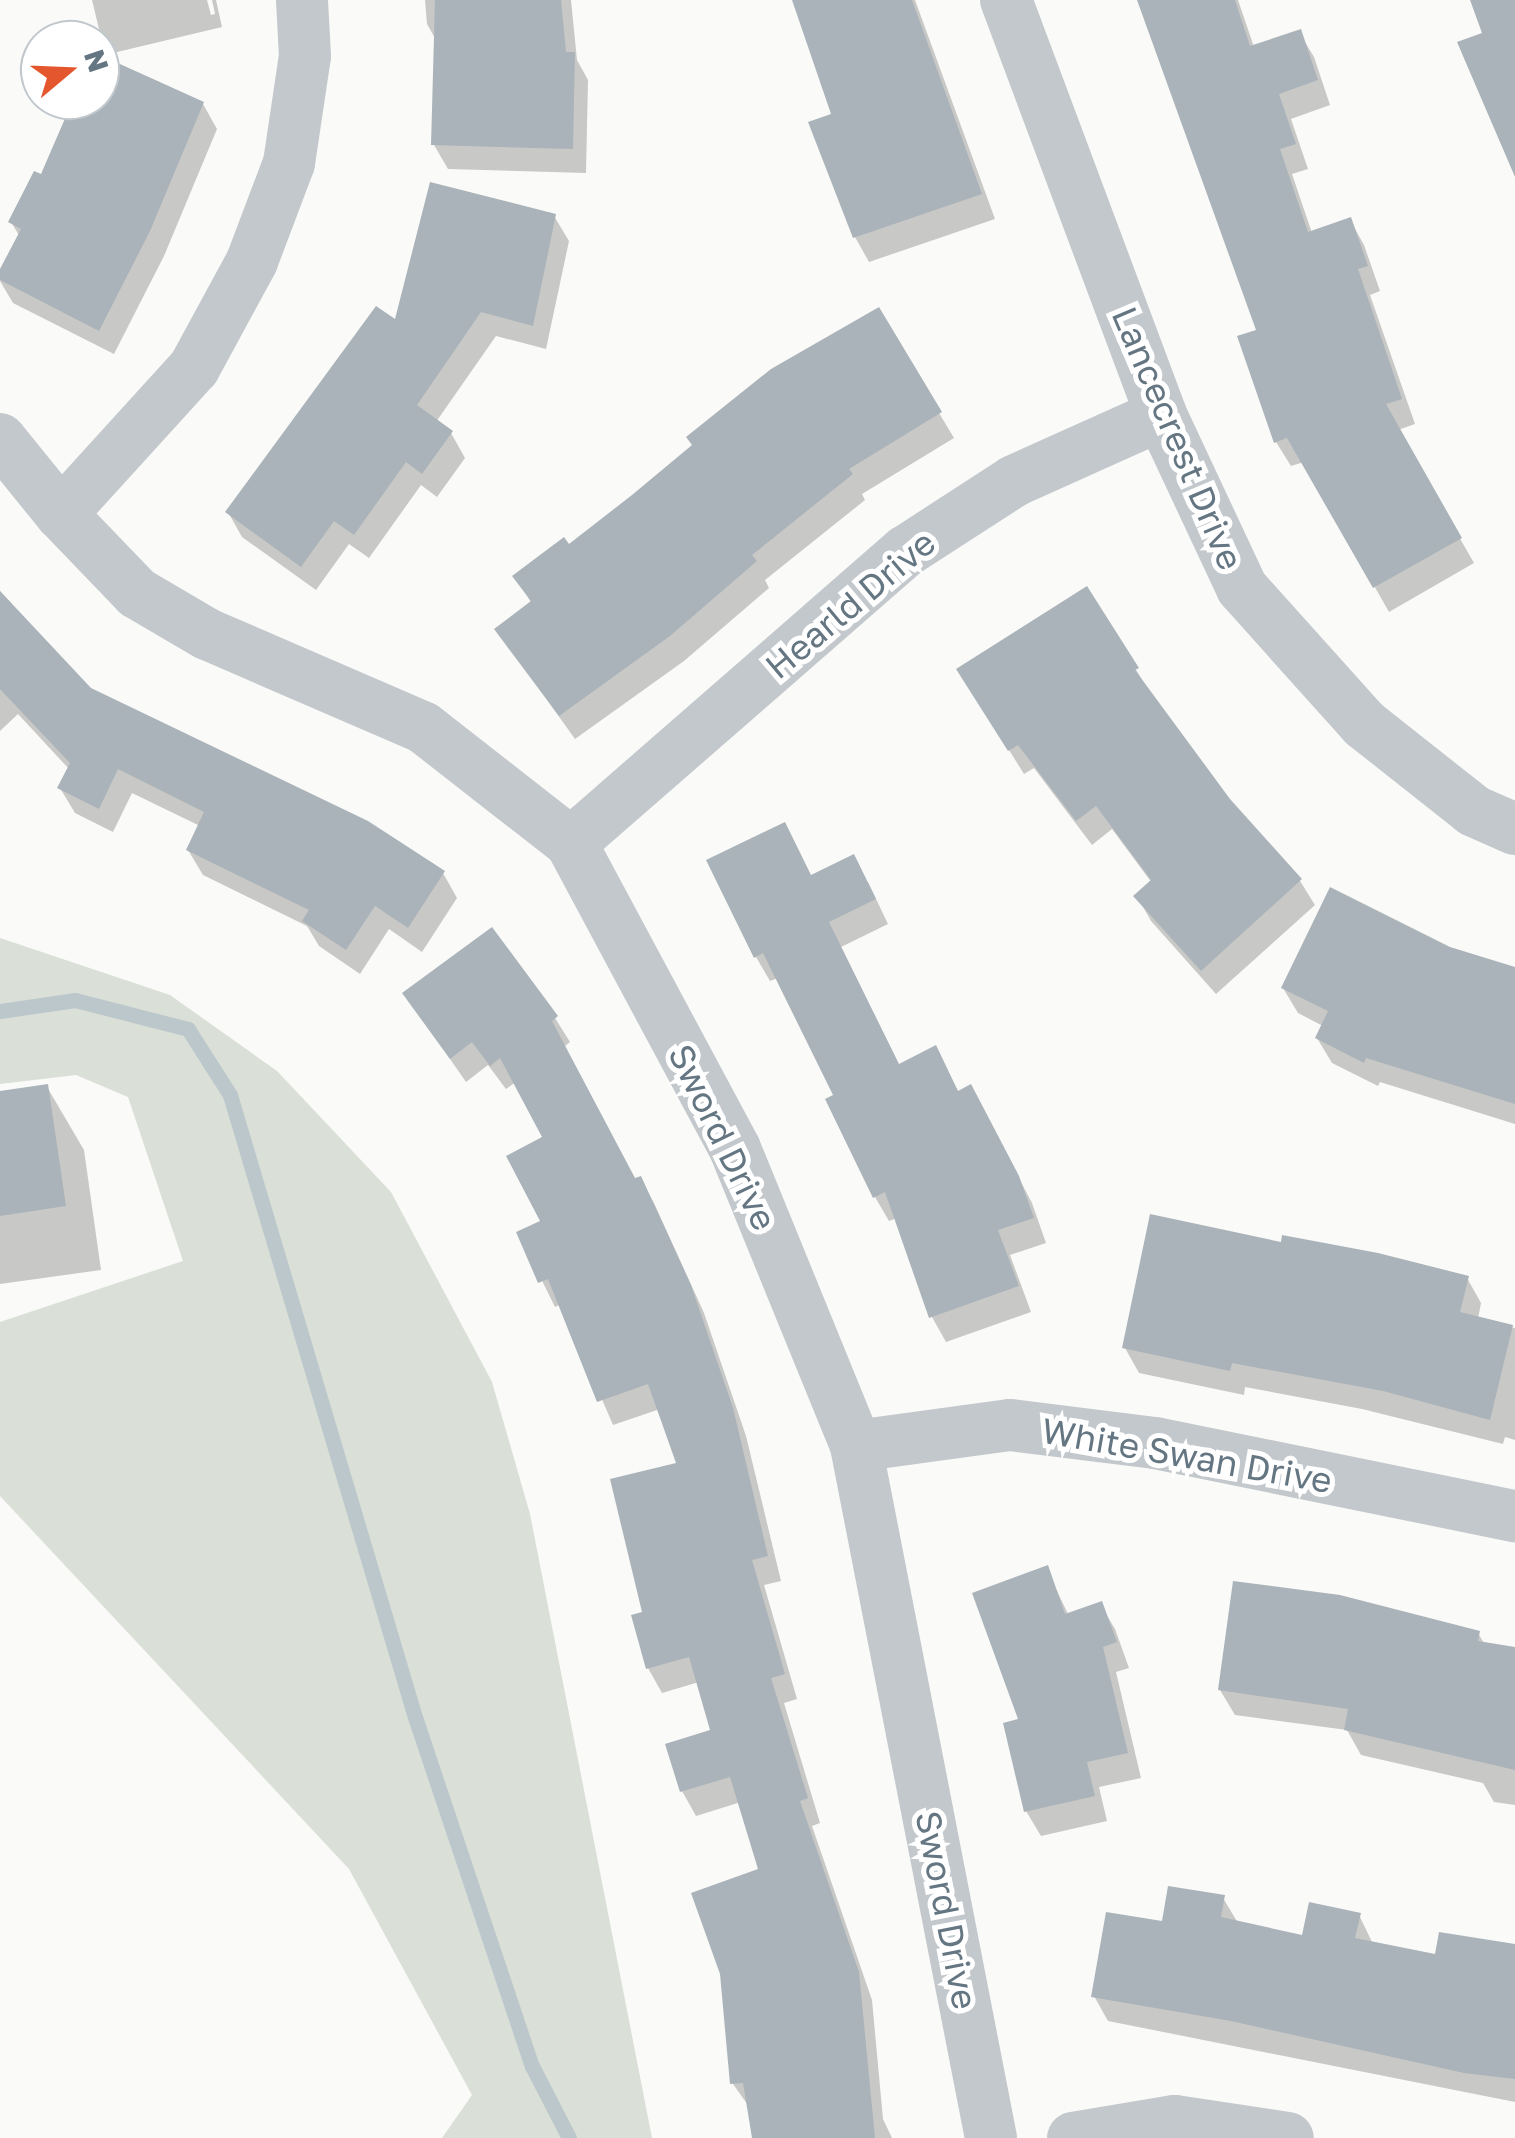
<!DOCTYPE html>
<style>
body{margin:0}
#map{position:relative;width:1515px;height:2138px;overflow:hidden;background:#fafaf8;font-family:"Golos Text",sans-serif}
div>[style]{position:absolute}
.green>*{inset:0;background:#dadfd7}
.shadow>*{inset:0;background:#0003}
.stream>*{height:15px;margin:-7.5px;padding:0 7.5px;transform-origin:7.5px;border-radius:7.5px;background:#bbc7cb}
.building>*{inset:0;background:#aab3b9}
.minor>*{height:52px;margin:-26px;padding:0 26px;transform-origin:26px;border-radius:26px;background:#c3c8cc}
span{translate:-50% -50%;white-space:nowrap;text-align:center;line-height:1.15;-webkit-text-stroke:10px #fff;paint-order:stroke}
.street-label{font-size:35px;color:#657683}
.north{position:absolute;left:20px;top:20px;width:100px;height:100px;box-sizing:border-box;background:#fff;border:2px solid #c1c8cd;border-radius:50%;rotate:71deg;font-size:28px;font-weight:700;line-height:40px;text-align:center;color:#657683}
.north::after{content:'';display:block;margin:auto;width:35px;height:45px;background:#e4572e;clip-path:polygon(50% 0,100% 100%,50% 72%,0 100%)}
</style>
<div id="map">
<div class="green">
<div style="clip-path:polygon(0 938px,170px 995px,277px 1071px,391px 1192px,492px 1382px,530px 1514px,652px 2138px,442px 2138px,472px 2095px,349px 1869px,0 1496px,0 1322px,183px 1261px,128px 1097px,76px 1075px,0 1084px)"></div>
</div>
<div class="shadow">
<div style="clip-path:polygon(92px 0,207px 0,211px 15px,215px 14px,212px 0,216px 0,222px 27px,113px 53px,99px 29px)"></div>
<div style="clip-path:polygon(425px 0,571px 0,577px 60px,588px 80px,586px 173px,448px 169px,434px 145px,436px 40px,427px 24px)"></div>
<div style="clip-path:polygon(795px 0,915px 0,995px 219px,869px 262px,855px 237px,834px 116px)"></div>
<div style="clip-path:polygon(1140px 0,1238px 0,1254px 47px,1299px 32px,1314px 57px,1330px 105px,1291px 119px,1308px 169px,1292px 174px,1312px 233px,1350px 220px,1364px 245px,1380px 291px,1370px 295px,1415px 424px,1398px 430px,1474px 563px,1389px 612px,1304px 462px,1291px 466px,1276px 442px,1259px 331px)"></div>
<div style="clip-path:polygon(100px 58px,203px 104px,217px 129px,164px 256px,114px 354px,13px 303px,0 281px,20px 237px,11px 222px,42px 177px,76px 100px,100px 100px)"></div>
<div style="clip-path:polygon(554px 216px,569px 241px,546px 349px,496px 336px,436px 422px,451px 433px,465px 458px,437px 497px,421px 485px,369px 558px,349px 544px,316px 590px,242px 537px,228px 512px,397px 323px)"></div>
<div style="clip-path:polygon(878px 311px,954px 438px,862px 494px,865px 500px,765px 580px,769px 588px,684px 661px,575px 739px,497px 630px,532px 604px,515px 576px,569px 548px,694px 447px)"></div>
<div style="clip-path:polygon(1086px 589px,1151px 694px,1228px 801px,1300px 881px,1315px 905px,1216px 994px,1151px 921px,1137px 896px,1152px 883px,1112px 829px,1092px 845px,1034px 768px,1024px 774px,974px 694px)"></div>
<div style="clip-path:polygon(0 591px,89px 690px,443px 873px,457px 898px,422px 952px,389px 929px,360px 974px,319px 946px,307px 926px,203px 875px,188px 850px,200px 826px,132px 793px,113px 832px,75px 813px,60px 788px,69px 769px,18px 714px,0 731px)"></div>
<div style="clip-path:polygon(812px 878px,868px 882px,888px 924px,841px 947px,899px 1066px,935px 1049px,959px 1093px,984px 1112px,1032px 1203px,1046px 1243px,1010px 1255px,1031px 1312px,946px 1342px,932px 1317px,897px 1218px,889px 1221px,875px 1197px,836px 1097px,778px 978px,770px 981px,756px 957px)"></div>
<div style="clip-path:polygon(1449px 949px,1515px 969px,1515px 1124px,1380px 1082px,1378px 1086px,1332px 1063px,1317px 1038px,1323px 1026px,1298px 1013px,1283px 988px)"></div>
<div style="clip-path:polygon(405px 994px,555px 1018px,570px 1042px,564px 1047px,635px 1181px,640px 1179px,654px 1203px,704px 1313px,746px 1436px,781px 1581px,764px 1585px,797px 1699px,784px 1703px,820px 1823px,812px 1826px,872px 2000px,883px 2119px,892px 2138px,755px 2138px,750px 2108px,733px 2084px,762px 1871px,741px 1802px,696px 1816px,682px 1791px,713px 1732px,699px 1682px,662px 1693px,648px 1668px,634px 1617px,645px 1614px,679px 1465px,660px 1409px,613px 1425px,561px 1304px,555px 1307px,519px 1234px,543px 1223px,546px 1138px,516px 1082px,506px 1089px,488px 1065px,466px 1082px)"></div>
<div style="clip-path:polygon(47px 1087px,84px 1150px,101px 1270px,0 1284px,0 1094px)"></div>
<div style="clip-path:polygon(1283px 1245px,1467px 1278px,1481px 1303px,1478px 1319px,1515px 1328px,1515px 1440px,1505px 1437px,1503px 1444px,1362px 1409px,1245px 1387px,1244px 1395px,1139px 1373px,1125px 1348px)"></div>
<div style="clip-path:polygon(1046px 1568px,1069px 1616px,1100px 1604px,1115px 1629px,1129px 1668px,1116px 1672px,1141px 1778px,1099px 1787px,1107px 1821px,1041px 1836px,1026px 1811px,1022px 1721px)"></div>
<div style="clip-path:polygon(1478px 1633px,1485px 1645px,1515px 1649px,1515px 1805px,1494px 1802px,1483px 1783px,1361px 1755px,1347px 1730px,1235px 1715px,1220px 1690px)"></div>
<div style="clip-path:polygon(1223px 1898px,1238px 1923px,1304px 1938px,1359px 1915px,1373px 1944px,1437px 1957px,1515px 1946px,1515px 2102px,1108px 2021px,1094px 1996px,1164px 1924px)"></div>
</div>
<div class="stream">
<div style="left:0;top:1011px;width:76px;rotate:-8.3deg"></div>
<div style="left:75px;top:1000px;width:117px;rotate:14.4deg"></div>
<div style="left:188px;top:1029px;width:78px;rotate:57.5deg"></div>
<div style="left:230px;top:1095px;width:649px;rotate:73.44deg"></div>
<div style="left:415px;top:1717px;width:368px;rotate:71.5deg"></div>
<div style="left:532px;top:2066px;width:81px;rotate:62.8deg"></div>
</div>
<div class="building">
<div style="clip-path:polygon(435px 0,561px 0,566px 52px,575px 52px,573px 149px,431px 145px)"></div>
<div style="clip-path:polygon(792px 0,912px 0,982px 194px,853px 238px,808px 122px,831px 114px)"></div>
<div style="clip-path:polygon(1137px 0,1235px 0,1250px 46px,1301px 29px,1318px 80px,1279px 94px,1296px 144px,1280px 149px,1308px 232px,1351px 217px,1368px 266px,1358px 269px,1402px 399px,1386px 404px,1462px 538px,1373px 588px,1287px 438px,1274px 443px,1237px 336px,1256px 330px)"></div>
<div style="clip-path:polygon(1470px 0,1515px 0,1515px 177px,1457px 42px,1482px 33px)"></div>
<div style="clip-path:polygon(100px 55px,204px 102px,150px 231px,99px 331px,0 280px,0 269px,21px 229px,8px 222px,34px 171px,41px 174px,73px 100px,100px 100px)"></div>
<div style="clip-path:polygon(430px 182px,556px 214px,533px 326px,481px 312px,417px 405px,453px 431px,422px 474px,406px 462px,354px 535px,334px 521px,301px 567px,225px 512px,376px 306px,395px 319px)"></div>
<div style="clip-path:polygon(879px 307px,942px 412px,849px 469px,853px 474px,752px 555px,757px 561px,670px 636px,559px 716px,494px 629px,531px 601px,512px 576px,564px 537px,569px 544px,632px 495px,692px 445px,686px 437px,771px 369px)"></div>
<div style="clip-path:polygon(1087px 586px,1139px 668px,1135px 670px,1230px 799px,1302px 879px,1201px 971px,1133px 896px,1151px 880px,1096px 806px,1076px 821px,1018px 745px,1008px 751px,956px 669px)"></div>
<div style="clip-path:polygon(0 591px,91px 688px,368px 821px,445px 871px,408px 928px,375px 906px,346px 950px,302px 921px,309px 910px,186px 850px,204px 812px,118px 769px,99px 809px,57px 788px,70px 763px,0 689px)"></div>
<div style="clip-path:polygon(785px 822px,811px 875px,854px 854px,876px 899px,829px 922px,899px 1064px,936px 1045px,958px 1091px,971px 1084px,1019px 1176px,1034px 1218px,998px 1230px,1019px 1286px,929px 1318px,885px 1192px,873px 1198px,825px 1099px,833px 1095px,763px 953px,754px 958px,706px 860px)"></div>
<div style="clip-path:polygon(1330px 887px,1450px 947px,1515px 967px,1515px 1104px,1366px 1058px,1364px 1063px,1315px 1038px,1328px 1011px,1281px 988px)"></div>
<div style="clip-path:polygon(492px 927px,558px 1016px,552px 1021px,635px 1178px,641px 1176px,691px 1285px,733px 1408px,768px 1556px,752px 1560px,785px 1674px,771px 1678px,808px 1798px,800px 1801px,859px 1972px,875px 2138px,752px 2138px,743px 2083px,730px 2084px,720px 1974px,691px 1893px,758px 1869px,730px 1777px,680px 1792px,665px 1744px,710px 1730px,689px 1657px,646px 1669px,631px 1615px,642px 1612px,610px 1479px,676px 1463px,648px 1384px,597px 1402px,548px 1279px,538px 1283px,516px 1232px,540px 1221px,506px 1156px,542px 1137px,500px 1058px,490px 1066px,472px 1042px,450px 1059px,402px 993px)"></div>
<div style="clip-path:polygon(48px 1084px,66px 1206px,0 1216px,0 1091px)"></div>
<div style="clip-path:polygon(1150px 1214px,1281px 1242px,1282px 1235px,1378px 1253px,1469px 1276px,1460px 1312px,1513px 1325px,1490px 1420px,1383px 1391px,1232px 1363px,1230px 1371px,1122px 1348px)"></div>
<div style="clip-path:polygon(1048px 1565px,1065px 1614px,1102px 1601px,1117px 1642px,1103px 1647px,1128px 1753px,1087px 1762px,1095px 1796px,1024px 1812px,1003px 1723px,1018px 1719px,972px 1593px)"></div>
<div style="clip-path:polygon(1233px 1581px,1340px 1595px,1480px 1631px,1478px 1641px,1515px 1647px,1515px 1770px,1344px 1730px,1348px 1709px,1218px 1690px)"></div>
<div style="clip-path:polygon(1168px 1886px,1225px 1895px,1221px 1917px,1302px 1935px,1309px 1902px,1361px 1913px,1355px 1938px,1435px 1954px,1439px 1932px,1515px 1944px,1515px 2079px,1464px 2073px,1231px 2021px,1091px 1997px,1106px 1912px,1162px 1921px)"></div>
</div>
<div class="minor">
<div style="left:1006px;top:0;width:443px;rotate:69.5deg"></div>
<div style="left:1161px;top:415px;width:191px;rotate:64.9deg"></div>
<div style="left:1242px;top:588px;width:183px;rotate:48.1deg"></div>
<div style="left:1364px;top:724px;width:140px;rotate:38.3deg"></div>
<div style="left:1474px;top:811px;width:45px;rotate:23.7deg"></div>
<div style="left:0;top:439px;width:97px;rotate:50.9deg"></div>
<div style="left:61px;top:514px;width:110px;rotate:46.1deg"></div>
<div style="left:137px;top:593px;width:81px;rotate:30.4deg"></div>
<div style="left:207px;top:634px;width:236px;rotate:23.4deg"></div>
<div style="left:424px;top:728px;width:187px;rotate:38deg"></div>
<div style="left:571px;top:843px;width:347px;rotate:61.8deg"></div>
<div style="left:735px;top:1149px;width:321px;rotate:67.8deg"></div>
<div style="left:856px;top:1446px;width:705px;rotate:78.96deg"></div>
<div style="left:61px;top:514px;width:197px;rotate:-47.7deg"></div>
<div style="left:194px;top:368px;width:122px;rotate:-61.5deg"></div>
<div style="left:252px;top:261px;width:105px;rotate:-69.3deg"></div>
<div style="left:289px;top:163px;width:108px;rotate:-81.5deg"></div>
<div style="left:305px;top:56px;width:56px;rotate:-93.1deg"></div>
<div style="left:571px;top:843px;width:444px;rotate:-41.1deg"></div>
<div style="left:906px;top:551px;width:129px;rotate:-32.9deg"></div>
<div style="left:1014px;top:481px;width:161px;rotate:-24.2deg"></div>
<div style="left:856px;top:1446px;width:155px;rotate:-7.8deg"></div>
<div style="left:1010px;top:1425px;width:146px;rotate:7.1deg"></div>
<div style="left:1155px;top:1443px;width:367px;rotate:11.5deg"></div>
<div style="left:1073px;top:2138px;width:103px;rotate:-9.5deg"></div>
<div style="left:1175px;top:2121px;width:114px;rotate:8.6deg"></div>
</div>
<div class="street-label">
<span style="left:1178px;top:438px;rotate:67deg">Lancecrest Drive</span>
<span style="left:850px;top:604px;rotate:-40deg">Hearld Drive</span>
<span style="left:723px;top:1137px;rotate:64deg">Sword Drive</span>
<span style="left:1187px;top:1455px;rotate:10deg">White Swan Drive</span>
<span style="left:947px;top:1910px;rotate:79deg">Sword Drive</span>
</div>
<div class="north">N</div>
</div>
